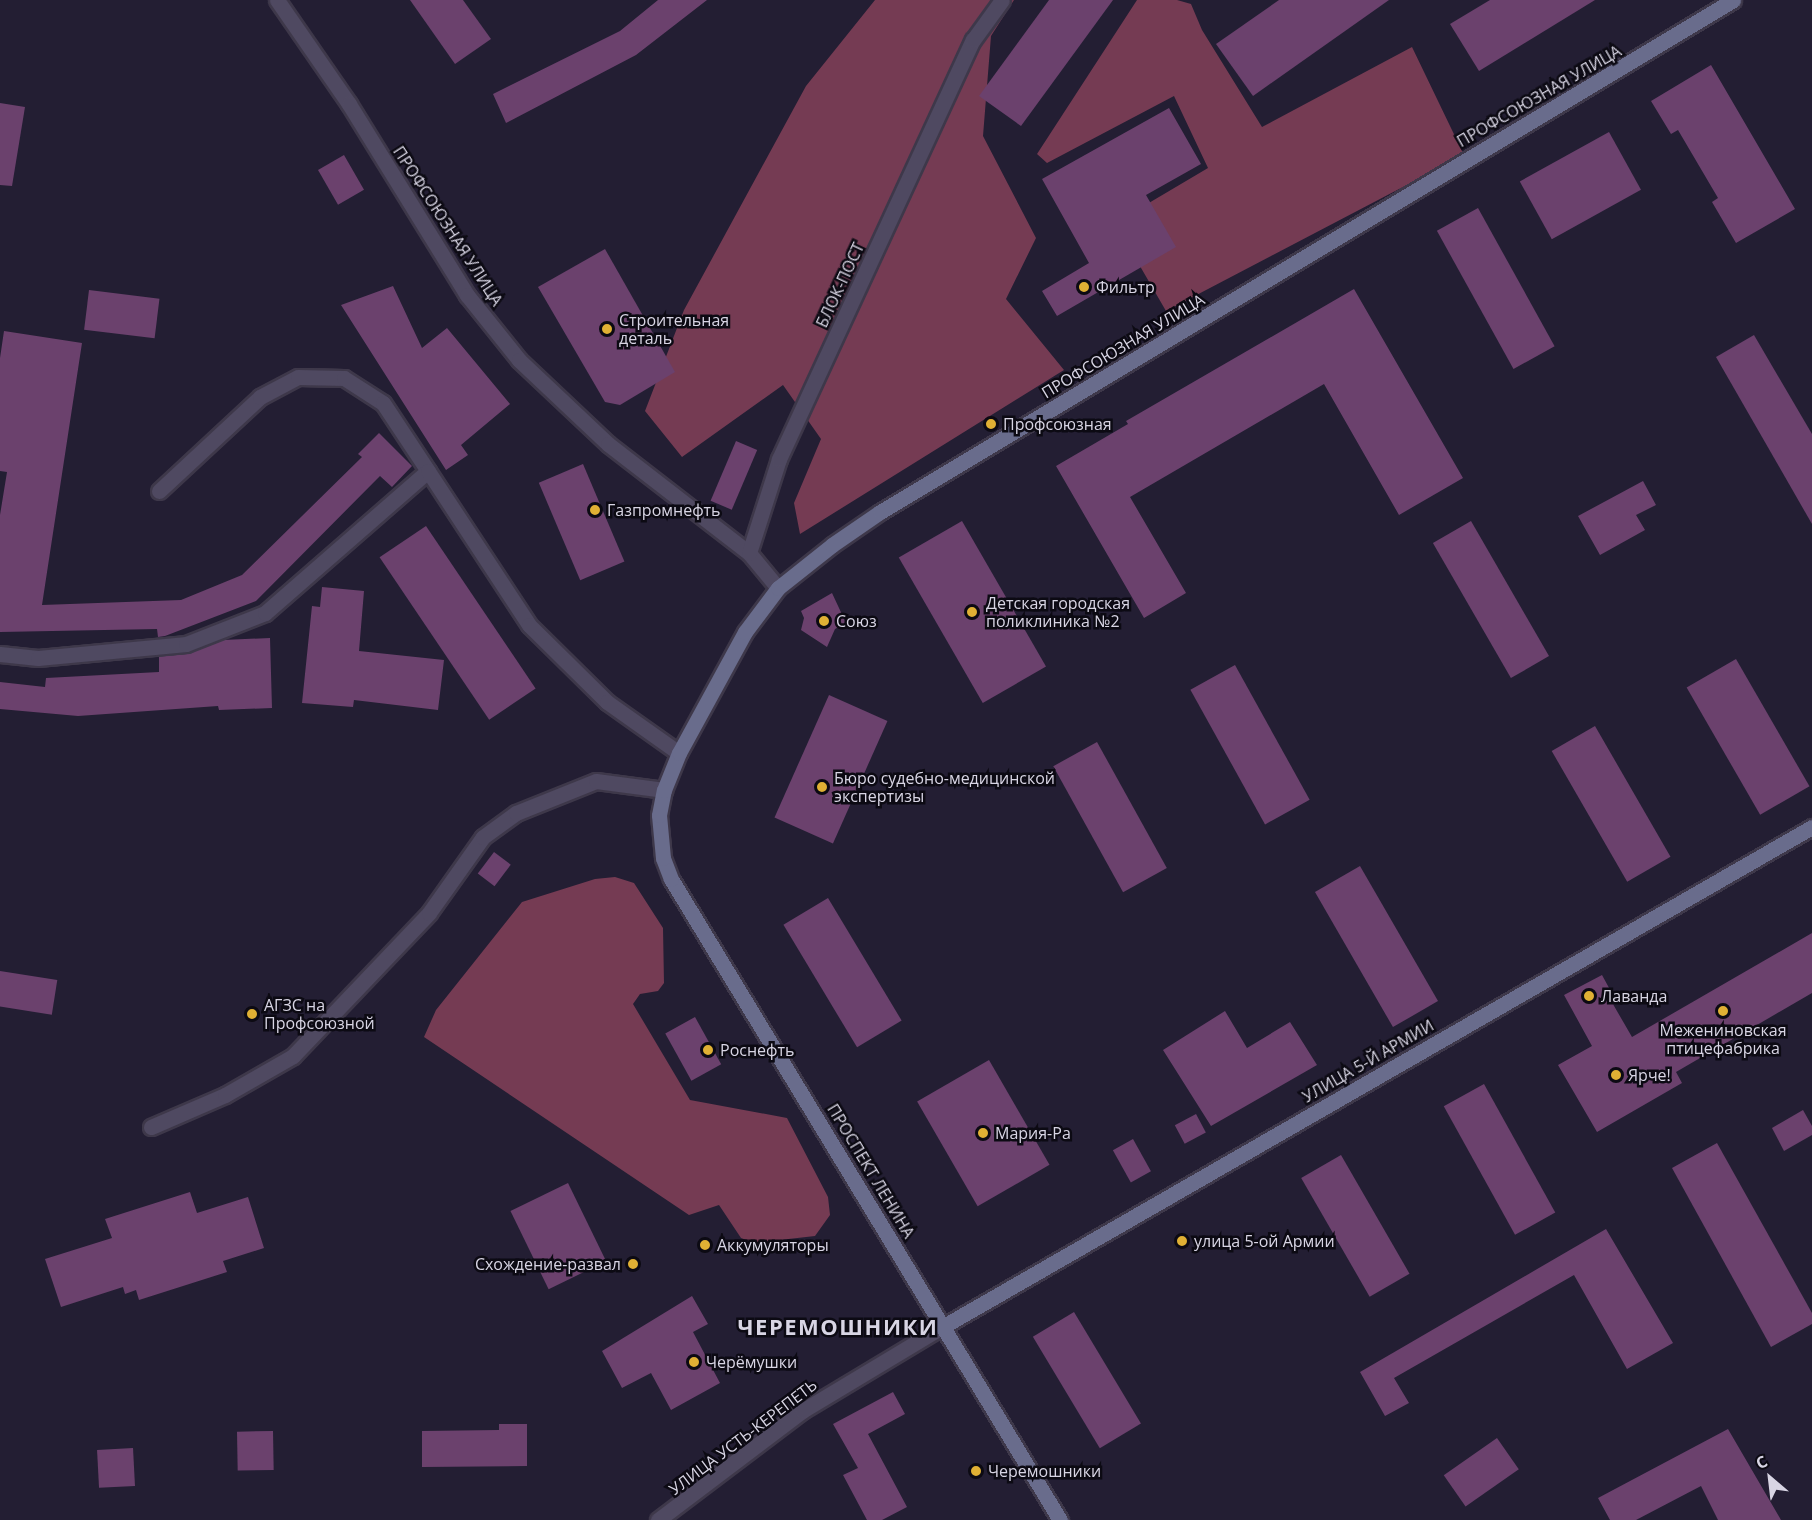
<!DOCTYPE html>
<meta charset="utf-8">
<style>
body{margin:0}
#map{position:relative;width:1812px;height:1520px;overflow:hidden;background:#231e33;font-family:"Open Sans",sans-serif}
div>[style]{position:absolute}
.forest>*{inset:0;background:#753b53}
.building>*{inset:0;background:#6b416d;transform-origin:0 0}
.roads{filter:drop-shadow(2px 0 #3e384a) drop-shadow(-2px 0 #3e384a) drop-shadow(0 2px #3e384a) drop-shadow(0 -2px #3e384a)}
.minor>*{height:15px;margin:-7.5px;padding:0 7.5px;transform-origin:7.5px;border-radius:7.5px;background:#4f4961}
.secondary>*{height:15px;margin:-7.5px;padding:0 7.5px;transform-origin:7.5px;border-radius:7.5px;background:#696c8c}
.dots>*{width:16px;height:16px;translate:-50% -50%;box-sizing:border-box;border:3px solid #0c0a13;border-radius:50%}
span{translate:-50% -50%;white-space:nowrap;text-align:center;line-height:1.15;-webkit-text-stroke:5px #0c0a13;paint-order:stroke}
.street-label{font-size:16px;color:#d8d5e4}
.poi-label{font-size:16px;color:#d8d5e4}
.left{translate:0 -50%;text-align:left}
.right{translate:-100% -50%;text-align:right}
.district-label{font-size:22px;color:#d8d5e4;font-weight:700;letter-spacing:1.5px}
.north{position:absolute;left:1740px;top:1448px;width:60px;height:60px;-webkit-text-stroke:4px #0c0a13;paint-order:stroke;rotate:332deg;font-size:16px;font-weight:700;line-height:24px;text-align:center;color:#d8d5e4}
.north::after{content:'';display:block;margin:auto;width:21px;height:27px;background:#d8d5e4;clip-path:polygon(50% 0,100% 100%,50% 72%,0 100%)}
</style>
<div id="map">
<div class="forest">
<div style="clip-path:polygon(875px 0,1014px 0,991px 36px,983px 136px,1036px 238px,1006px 299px,1064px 370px,800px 534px,794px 503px,821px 439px,783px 385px,682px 457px,645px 411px,684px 310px,806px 86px)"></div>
<div style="clip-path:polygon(1137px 0,1177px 0,1191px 4px,1202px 30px,1262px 127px,1412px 47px,1464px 155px,1166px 311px,1115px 223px,1208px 168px,1174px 96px,1047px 163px,1037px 154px)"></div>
<div style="clip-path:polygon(615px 877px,634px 883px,663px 928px,664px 983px,658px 991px,640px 994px,633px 1004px,690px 1100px,787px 1118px,828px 1197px,830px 1215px,815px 1236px,754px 1243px,741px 1238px,719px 1205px,689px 1215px,424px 1037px,436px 1010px,522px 902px,595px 879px)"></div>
</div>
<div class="building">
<div style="clip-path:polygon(410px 0,463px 0,491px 39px,455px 64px)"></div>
<div style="clip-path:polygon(658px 0,707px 0,636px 55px,506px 123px,493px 94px,620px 31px)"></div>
<div style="clip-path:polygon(1049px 0,1113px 0,1021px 126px,979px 96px)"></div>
<div style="clip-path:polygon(1279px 0,1389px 0,1253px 96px,1216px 44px)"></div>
<div style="clip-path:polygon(1490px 0,1595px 0,1479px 71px,1450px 24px)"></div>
<div style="clip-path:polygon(1711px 65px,1795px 209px,1736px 243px,1712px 202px,1718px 198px,1678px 130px,1671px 134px,1651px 101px)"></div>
<div style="clip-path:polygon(0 103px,25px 107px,12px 186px,0 185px)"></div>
<div style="clip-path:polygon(1169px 108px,1201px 164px,1146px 195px,1176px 247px,1057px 316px,1042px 291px,1089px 263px,1042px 179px)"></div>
<div style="left:1609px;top:132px;width:66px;height:102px;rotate:61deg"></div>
<div style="left:344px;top:155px;width:40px;height:30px;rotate:60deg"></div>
<div style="left:1478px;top:208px;width:158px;height:47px;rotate:61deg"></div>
<div style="clip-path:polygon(605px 249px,675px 372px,620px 405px,605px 402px,538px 287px)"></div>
<div style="clip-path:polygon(393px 286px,422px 348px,447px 328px,510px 404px,461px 445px,468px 455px,446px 470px,341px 305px)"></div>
<div style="clip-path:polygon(1354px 289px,1463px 478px,1399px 515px,1324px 384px,1130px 497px,1186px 593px,1144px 618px,1056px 466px,1128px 424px,1126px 421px)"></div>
<div style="left:89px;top:290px;width:71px;height:40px;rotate:7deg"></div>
<div style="clip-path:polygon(4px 331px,82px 343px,42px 605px,181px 600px,242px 575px,362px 457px,358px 454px,379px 433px,412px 466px,392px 487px,380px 476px,256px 601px,165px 636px,158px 637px,157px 629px,0 632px,0 515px,7px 472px,0 471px,0 358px)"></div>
<div style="clip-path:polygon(1754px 335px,1812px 434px,1812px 524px,1716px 357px)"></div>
<div style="left:736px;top:441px;width:23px;height:65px;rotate:23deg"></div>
<div style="left:583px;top:464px;width:106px;height:48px;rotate:67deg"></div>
<div style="clip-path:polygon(1643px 481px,1656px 505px,1636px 515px,1645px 530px,1600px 555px,1578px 516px)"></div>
<div style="left:962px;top:521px;width:168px;height:73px;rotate:60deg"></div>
<div style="left:1471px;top:521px;width:156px;height:44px;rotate:60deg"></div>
<div style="left:426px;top:526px;width:196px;height:56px;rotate:56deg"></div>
<div style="clip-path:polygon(322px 587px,364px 591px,359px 651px,444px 660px,438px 710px,354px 700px,353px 707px,302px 703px,312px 606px,320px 607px)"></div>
<div style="clip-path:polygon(832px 593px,846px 623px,835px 629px,827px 647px,801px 630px,804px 618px,801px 611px)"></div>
<div style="clip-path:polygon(270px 638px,272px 708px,219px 710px,218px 706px,78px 716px,0 709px,0 682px,45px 687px,46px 678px,159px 672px,159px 656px,189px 653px,223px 640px)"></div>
<div style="left:1736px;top:659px;width:147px;height:57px;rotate:60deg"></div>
<div style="left:1235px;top:665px;width:154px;height:51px;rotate:61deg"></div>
<div style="left:829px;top:695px;width:64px;height:134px;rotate:24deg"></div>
<div style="left:1595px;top:726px;width:151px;height:50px;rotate:60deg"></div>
<div style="left:1097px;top:742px;width:144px;height:50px;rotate:61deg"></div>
<div style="left:494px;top:852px;width:21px;height:27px;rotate:37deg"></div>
<div style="left:1360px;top:866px;width:156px;height:52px;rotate:60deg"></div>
<div style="left:828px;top:898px;width:143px;height:52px;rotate:59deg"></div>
<div style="clip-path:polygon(1812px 933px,1812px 993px,1676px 1072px,1682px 1083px,1597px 1132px,1558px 1065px,1592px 1046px,1564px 995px,1602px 975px,1614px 997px,1610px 999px,1632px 1037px)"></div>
<div style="left:0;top:971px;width:58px;height:35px;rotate:9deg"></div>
<div style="clip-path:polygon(1225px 1011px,1247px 1048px,1290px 1022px,1317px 1065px,1211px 1126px,1163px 1050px)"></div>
<div style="left:695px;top:1017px;width:54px;height:34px;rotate:61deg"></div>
<div style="left:989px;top:1060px;width:121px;height:83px;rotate:60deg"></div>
<div style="left:1484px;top:1084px;width:147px;height:46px;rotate:61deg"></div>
<div style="clip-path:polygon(1803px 1110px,1812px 1126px,1812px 1135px,1784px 1151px,1772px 1128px)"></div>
<div style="left:1196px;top:1114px;width:21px;height:24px;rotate:62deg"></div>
<div style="left:1133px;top:1139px;width:37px;height:23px;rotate:61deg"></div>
<div style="clip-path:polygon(1717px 1143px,1812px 1313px,1812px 1324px,1771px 1347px,1672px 1168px)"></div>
<div style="left:1341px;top:1155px;width:137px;height:46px;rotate:60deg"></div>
<div style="left:568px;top:1183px;width:87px;height:64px;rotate:64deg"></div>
<div style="clip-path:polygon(190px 1192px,197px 1213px,248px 1197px,264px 1248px,223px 1261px,227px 1272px,139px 1300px,136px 1290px,125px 1294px,123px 1287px,61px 1307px,45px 1259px,112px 1238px,105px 1219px)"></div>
<div style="clip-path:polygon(1606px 1229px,1673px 1343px,1627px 1369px,1574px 1275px,1394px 1378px,1409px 1403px,1385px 1416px,1360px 1372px)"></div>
<div style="clip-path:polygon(692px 1296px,708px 1324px,693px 1332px,720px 1383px,671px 1410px,651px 1373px,622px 1388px,602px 1351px)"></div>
<div style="left:1074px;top:1312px;width:130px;height:48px;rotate:59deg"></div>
<div style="clip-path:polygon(893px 1392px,905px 1414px,868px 1434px,907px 1507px,882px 1520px,867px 1520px,843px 1475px,858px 1468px,833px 1424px)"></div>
<div style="clip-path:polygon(499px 1424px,527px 1424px,527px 1466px,422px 1467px,422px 1431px,499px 1430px)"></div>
<div style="clip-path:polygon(1728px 1429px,1781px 1520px,1718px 1520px,1701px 1486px,1636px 1520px,1610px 1520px,1598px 1498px)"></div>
<div style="left:273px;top:1431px;width:39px;height:36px;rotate:89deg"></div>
<div style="left:1497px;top:1438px;width:38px;height:65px;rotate:55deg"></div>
<div style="left:133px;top:1448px;width:38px;height:36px;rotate:87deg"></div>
</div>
<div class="roads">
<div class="minor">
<div style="left:277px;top:0;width:126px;rotate:55.3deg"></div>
<div style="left:349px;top:104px;width:225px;rotate:58.3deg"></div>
<div style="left:467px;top:295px;width:83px;rotate:51.3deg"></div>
<div style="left:519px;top:360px;width:122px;rotate:43.3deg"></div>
<div style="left:608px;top:444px;width:178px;rotate:37.7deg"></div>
<div style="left:159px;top:491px;width:138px;rotate:-42.9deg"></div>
<div style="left:260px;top:397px;width:43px;rotate:-27.8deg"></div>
<div style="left:298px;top:377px;width:46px;rotate:1.2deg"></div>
<div style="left:344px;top:378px;width:46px;rotate:32.7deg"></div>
<div style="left:383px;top:403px;width:82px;rotate:56.5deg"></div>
<div style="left:778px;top:588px;width:45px;rotate:-129.6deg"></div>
<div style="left:749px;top:553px;width:99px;rotate:-72.3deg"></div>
<div style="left:779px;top:459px;width:462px;rotate:-65.2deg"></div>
<div style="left:973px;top:40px;width:49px;rotate:-54.1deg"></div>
<div style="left:0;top:654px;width:38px;rotate:6deg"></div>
<div style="left:38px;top:658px;width:149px;rotate:-5.4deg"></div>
<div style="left:186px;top:644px;width:85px;rotate:-21.4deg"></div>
<div style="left:265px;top:613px;width:216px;rotate:-41.1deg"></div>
<div style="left:428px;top:471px;width:184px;rotate:56.7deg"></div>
<div style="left:529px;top:625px;width:110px;rotate:44.6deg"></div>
<div style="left:607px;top:702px;width:88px;rotate:35.3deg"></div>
<div style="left:151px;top:1127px;width:81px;rotate:-23.4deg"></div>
<div style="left:225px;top:1095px;width:78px;rotate:-29.8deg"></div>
<div style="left:293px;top:1056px;width:197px;rotate:-46.4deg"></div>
<div style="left:429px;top:913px;width:93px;rotate:-54.6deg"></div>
<div style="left:483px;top:837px;width:41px;rotate:-36deg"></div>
<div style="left:516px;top:813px;width:86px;rotate:-21.8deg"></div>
<div style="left:596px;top:781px;width:69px;rotate:7.5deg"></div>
<div style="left:658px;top:1520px;width:181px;rotate:-37.1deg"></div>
<div style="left:802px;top:1411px;width:163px;rotate:-31deg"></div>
</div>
<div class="secondary">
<div style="left:942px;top:1327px;width:1003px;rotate:-29.89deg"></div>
<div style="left:1060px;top:1520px;width:750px;rotate:-121.25deg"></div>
<div style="left:671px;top:879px;width:22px;rotate:-111deg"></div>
<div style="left:663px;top:858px;width:43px;rotate:-95.3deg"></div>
<div style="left:659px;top:815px;width:25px;rotate:-79deg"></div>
<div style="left:664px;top:790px;width:40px;rotate:-68deg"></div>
<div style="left:679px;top:753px;width:138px;rotate:-61.4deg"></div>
<div style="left:745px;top:632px;width:55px;rotate:-53.1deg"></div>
<div style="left:778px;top:588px;width:69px;rotate:-38.5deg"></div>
<div style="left:832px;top:545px;width:58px;rotate:-34.5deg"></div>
<div style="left:880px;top:512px;width:995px;rotate:-30.97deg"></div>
</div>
</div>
<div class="dots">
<div style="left:1084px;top:287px;background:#e0b034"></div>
<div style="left:607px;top:329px;background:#e0b034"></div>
<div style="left:991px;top:424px;background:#e0b034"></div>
<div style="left:595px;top:510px;background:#e0b034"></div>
<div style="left:972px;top:612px;background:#e0b034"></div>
<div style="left:824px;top:621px;background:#e0b034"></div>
<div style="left:822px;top:787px;background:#e0b034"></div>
<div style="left:1589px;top:996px;background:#e0b034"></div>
<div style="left:1723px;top:1011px;background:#e0b034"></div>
<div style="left:252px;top:1014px;background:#e0b034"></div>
<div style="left:708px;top:1050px;background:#e0b034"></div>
<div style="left:1616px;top:1075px;background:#e0b034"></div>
<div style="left:983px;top:1133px;background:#e0b034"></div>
<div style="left:1182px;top:1241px;background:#e0b034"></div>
<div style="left:705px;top:1245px;background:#e0b034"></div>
<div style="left:633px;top:1264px;background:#e0b034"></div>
<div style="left:694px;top:1362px;background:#e0b034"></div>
<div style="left:976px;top:1471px;background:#e0b034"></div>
</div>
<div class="street-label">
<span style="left:1539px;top:96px;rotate:-30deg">ПРОФСОЮЗНАЯ УЛИЦА</span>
<span style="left:448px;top:226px;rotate:57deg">ПРОФСОЮЗНАЯ УЛИЦА</span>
<span style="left:840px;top:285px;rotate:-65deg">БЛОК-ПОСТ</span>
<span style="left:1123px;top:346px;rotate:-31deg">ПРОФСОЮЗНАЯ УЛИЦА</span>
<span style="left:1368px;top:1061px;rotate:-30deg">УЛИЦА 5-Й АРМИИ</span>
<span style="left:871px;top:1171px;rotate:59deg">ПРОСПЕКТ ЛЕНИНА</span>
<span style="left:743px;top:1437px;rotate:-37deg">УЛИЦА УСТЬ-КЕРЕПЕТЬ</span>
</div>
<div class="poi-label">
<span class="left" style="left:1096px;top:287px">Фильтр</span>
<span class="left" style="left:619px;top:329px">Строительная<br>деталь</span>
<span class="left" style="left:1003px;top:424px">Профсоюзная</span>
<span class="left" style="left:607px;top:510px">Газпромнефть</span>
<span class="left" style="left:986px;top:612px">Детская городская<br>поликлиника №2</span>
<span class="left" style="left:836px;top:621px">Союз</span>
<span class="left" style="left:834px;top:787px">Бюро судебно-медицинской<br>экспертизы</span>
<span class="left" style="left:1601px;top:996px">Лаванда</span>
<span class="left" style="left:264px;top:1014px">АГЗС на<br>Профсоюзной</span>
<span style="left:1723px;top:1039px">Межениновская<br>птицефабрика</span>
<span class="left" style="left:720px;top:1050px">Роснефть</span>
<span class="left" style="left:1628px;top:1075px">Ярче!</span>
<span class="left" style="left:995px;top:1133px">Мария-Ра</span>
<span class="left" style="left:1194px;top:1241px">улица 5-ой Армии</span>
<span class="left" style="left:717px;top:1245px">Аккумуляторы</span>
<span class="right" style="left:621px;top:1264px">Схождение-развал</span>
<span class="left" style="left:706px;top:1362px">Черёмушки</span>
<span class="left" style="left:988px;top:1471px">Черемошники</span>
</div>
<div class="district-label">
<span style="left:838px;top:1327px">ЧЕРЕМОШНИКИ</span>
</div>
<div class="north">С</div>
</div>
